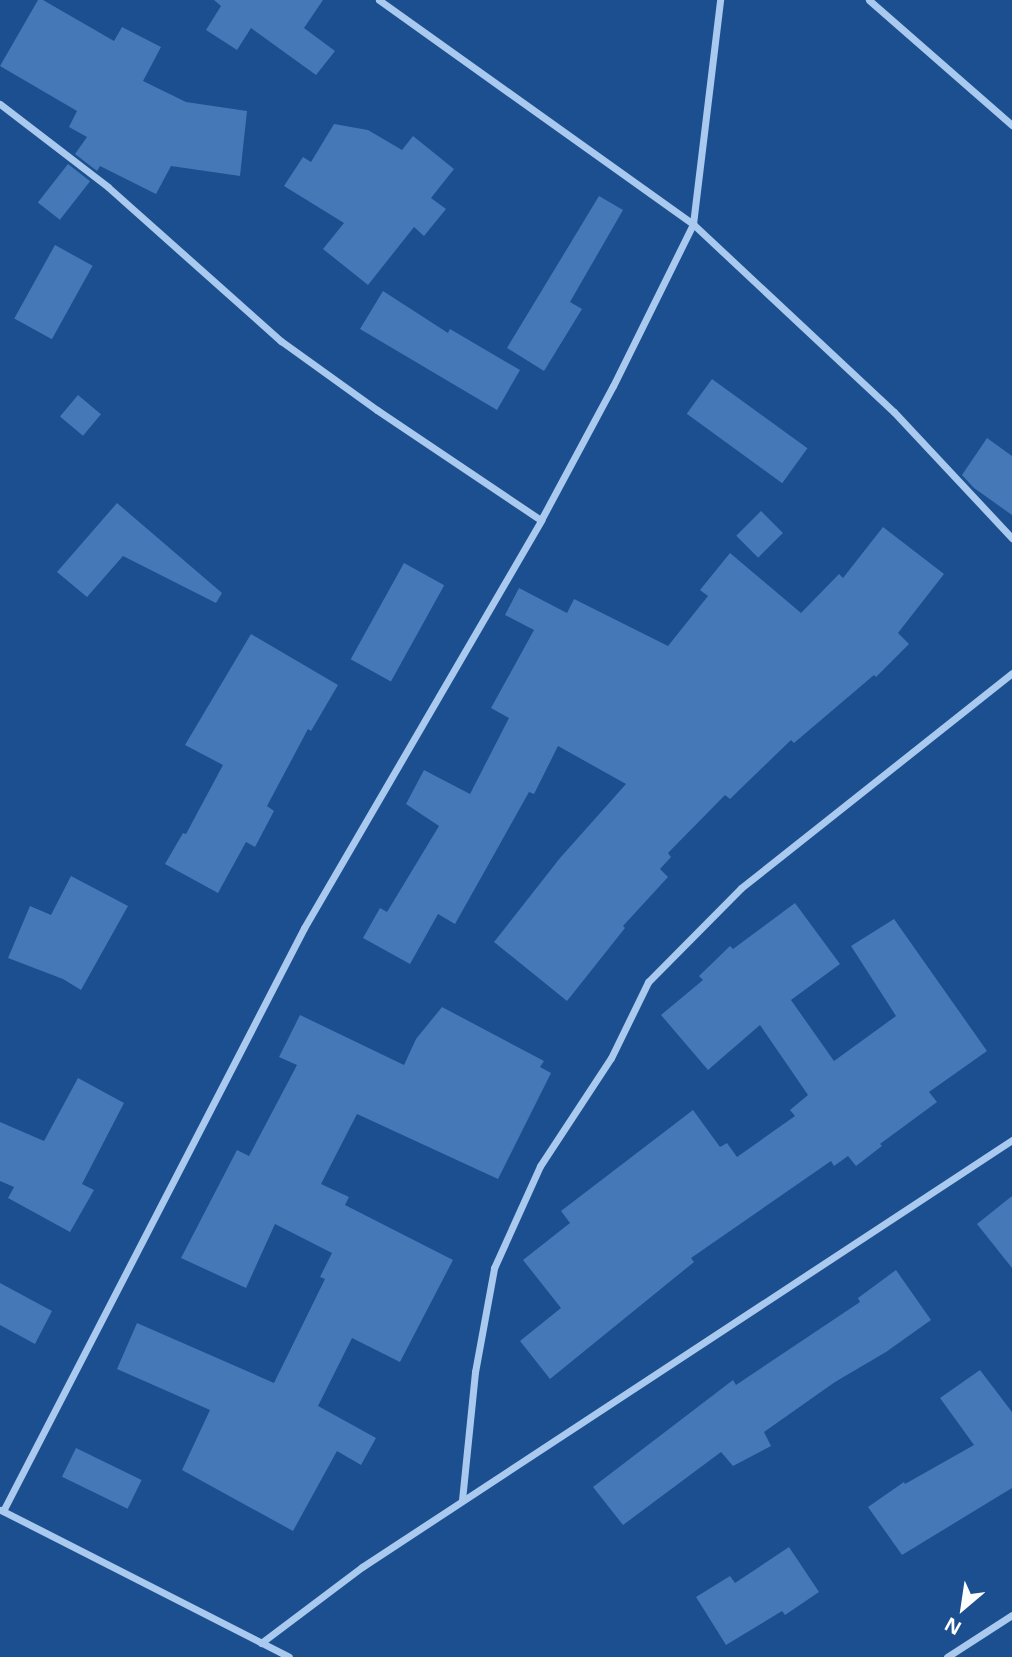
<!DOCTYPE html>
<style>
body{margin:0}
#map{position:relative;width:1012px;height:1657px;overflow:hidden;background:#1b4f8f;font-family:"Noto Sans",sans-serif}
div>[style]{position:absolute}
.building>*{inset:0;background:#4478b7;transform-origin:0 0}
.minor>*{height:7px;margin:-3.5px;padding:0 3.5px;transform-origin:3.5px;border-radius:3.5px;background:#a9c9ee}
span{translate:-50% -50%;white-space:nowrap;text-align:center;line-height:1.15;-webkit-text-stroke:6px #1b4f8f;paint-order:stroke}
.north{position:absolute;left:928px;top:1573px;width:70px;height:70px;-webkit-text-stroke:5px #1b4f8f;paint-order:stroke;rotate:209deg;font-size:19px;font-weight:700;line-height:28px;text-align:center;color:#fff}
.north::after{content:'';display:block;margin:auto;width:24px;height:32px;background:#fff;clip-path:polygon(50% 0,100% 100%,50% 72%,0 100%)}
</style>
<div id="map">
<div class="building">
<div style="clip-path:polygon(38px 0,43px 0,114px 41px,122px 27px,161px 47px,143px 81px,186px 102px,247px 111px,240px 176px,171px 166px,156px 194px,100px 166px,97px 171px,75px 154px,87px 137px,69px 127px,77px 111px,0 66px)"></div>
<div style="clip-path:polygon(214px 0,323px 0,304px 28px,335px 51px,316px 75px,251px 28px,237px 50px,206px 30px,221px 6px)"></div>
<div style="clip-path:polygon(334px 124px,368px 130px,402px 150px,413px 136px,454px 169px,431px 198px,446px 209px,424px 236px,414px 227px,368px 285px,323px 249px,344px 223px,284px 186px,303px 157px,311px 162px)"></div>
<div style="left:68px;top:164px;width:28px;height:49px;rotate:38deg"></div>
<div style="clip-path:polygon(599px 196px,623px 210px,570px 302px,582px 309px,544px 371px,507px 348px)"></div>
<div style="left:55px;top:245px;width:43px;height:84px;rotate:29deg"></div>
<div style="clip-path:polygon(383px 291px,448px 333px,450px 329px,520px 370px,497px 410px,360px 329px)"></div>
<div style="left:712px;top:379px;width:118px;height:43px;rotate:36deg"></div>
<div style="left:78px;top:395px;width:30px;height:28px;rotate:40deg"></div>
<div style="clip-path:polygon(987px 438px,1012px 456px,1012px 515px,974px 488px,962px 475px)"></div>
<div style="clip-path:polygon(117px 503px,222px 593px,216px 603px,123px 556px,87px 597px,57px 572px)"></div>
<div style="left:761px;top:511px;width:31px;height:35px;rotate:45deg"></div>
<div style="clip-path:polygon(883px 527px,944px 574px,898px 633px,909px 644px,876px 677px,874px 675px,794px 743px,791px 740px,730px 799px,725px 795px,668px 853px,671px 857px,660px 869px,668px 877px,623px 926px,625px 928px,567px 1001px,494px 942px,560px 858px,626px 784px,558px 746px,534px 794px,529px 792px,455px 924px,438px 914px,410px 964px,363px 938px,380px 908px,387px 912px,439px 826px,406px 804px,424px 770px,470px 794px,509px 718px,491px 708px,534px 630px,505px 615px,519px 588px,567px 613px,574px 599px,668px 646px,708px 596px,700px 590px,730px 553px,801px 613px,839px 574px,843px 578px)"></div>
<div style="left:404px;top:563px;width:46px;height:110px;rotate:29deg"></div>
<div style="clip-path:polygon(251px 634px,338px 685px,311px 731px,308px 729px,267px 806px,274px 811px,255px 847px,246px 842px,218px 893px,165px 864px,183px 833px,186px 834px,223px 765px,185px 745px)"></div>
<div style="clip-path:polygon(71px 876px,128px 906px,81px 990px,63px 979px,8px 958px,30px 906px,51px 915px)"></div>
<div style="clip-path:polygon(795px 903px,840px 964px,791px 1000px,834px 1061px,896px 1016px,851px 946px,894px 919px,987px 1051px,929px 1092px,937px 1102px,880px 1144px,882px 1146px,856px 1166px,848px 1156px,834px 1166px,831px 1161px,779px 1197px,691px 1258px,694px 1262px,550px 1379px,520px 1341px,561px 1308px,523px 1260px,570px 1223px,561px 1211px,693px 1110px,720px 1147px,727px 1143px,737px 1157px,795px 1116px,790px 1110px,808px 1095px,760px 1025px,708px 1070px,661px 1015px,703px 980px,699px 976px,730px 946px,733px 949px)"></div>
<div style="clip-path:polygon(442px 1007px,544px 1061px,540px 1067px,551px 1073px,498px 1179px,357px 1114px,321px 1184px,349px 1197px,345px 1205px,453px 1260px,400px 1362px,352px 1338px,318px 1406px,376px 1438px,361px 1465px,337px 1451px,293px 1531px,182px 1470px,210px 1410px,117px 1369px,137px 1323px,274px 1383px,325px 1279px,320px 1277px,332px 1253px,275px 1224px,246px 1288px,181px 1258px,237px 1150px,249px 1156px,297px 1065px,279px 1057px,300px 1015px,404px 1065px,416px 1039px)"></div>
<div style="clip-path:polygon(78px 1078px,124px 1103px,82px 1184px,94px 1190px,70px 1232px,8px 1198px,14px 1187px,0 1181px,0 1122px,44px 1141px)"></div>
<div style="clip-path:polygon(1012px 1196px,1012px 1268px,977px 1224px)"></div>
<div style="clip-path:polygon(896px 1270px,931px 1320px,886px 1352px,835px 1382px,764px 1432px,771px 1446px,733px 1466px,721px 1452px,623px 1525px,593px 1487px,733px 1380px,736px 1385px,860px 1302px,858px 1298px)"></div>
<div style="clip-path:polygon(0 1283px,52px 1311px,35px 1344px,0 1325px)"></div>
<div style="clip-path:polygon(980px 1370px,1012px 1412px,1012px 1488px,902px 1555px,868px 1507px,904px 1482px,905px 1484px,974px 1445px,940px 1398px)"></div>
<div style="left:76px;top:1448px;width:73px;height:32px;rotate:26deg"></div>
<div style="clip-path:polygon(789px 1547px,819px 1592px,785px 1615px,782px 1611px,726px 1645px,696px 1597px,730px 1576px,735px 1583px)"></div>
</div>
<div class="minor">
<div style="left:379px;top:0;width:386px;rotate:35.5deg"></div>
<div style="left:693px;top:224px;width:275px;rotate:43.1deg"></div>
<div style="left:894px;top:412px;width:173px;rotate:46.9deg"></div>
<div style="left:869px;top:0;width:190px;rotate:41.2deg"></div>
<div style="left:0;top:104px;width:136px;rotate:37.5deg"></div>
<div style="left:108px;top:187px;width:232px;rotate:41.7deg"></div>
<div style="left:281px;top:341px;width:118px;rotate:35.7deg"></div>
<div style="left:377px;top:410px;width:197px;rotate:33.9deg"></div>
<div style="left:462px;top:1500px;width:129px;rotate:-84.2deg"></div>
<div style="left:475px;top:1372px;width:106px;rotate:-79.6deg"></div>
<div style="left:494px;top:1268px;width:112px;rotate:-65.7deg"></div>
<div style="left:540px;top:1166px;width:129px;rotate:-56.7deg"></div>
<div style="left:611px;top:1058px;width:85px;rotate:-64deg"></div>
<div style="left:648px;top:982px;width:132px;rotate:-45.3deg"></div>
<div style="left:741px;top:888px;width:346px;rotate:-38.4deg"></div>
<div style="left:1px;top:1510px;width:323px;rotate:27deg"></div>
<div style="left:3px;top:1511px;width:656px;rotate:-62.69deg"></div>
<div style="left:304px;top:928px;width:472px;rotate:-59.8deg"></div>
<div style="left:541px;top:520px;width:152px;rotate:-61.8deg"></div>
<div style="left:613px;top:386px;width:181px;rotate:-63.7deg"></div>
<div style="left:693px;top:224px;width:226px;rotate:-83.1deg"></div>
<div style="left:261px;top:1643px;width:126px;rotate:-37deg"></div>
<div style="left:362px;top:1567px;width:778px;rotate:-33.3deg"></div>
<div style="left:947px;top:1657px;width:77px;rotate:-32.9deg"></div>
</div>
<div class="north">N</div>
</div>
